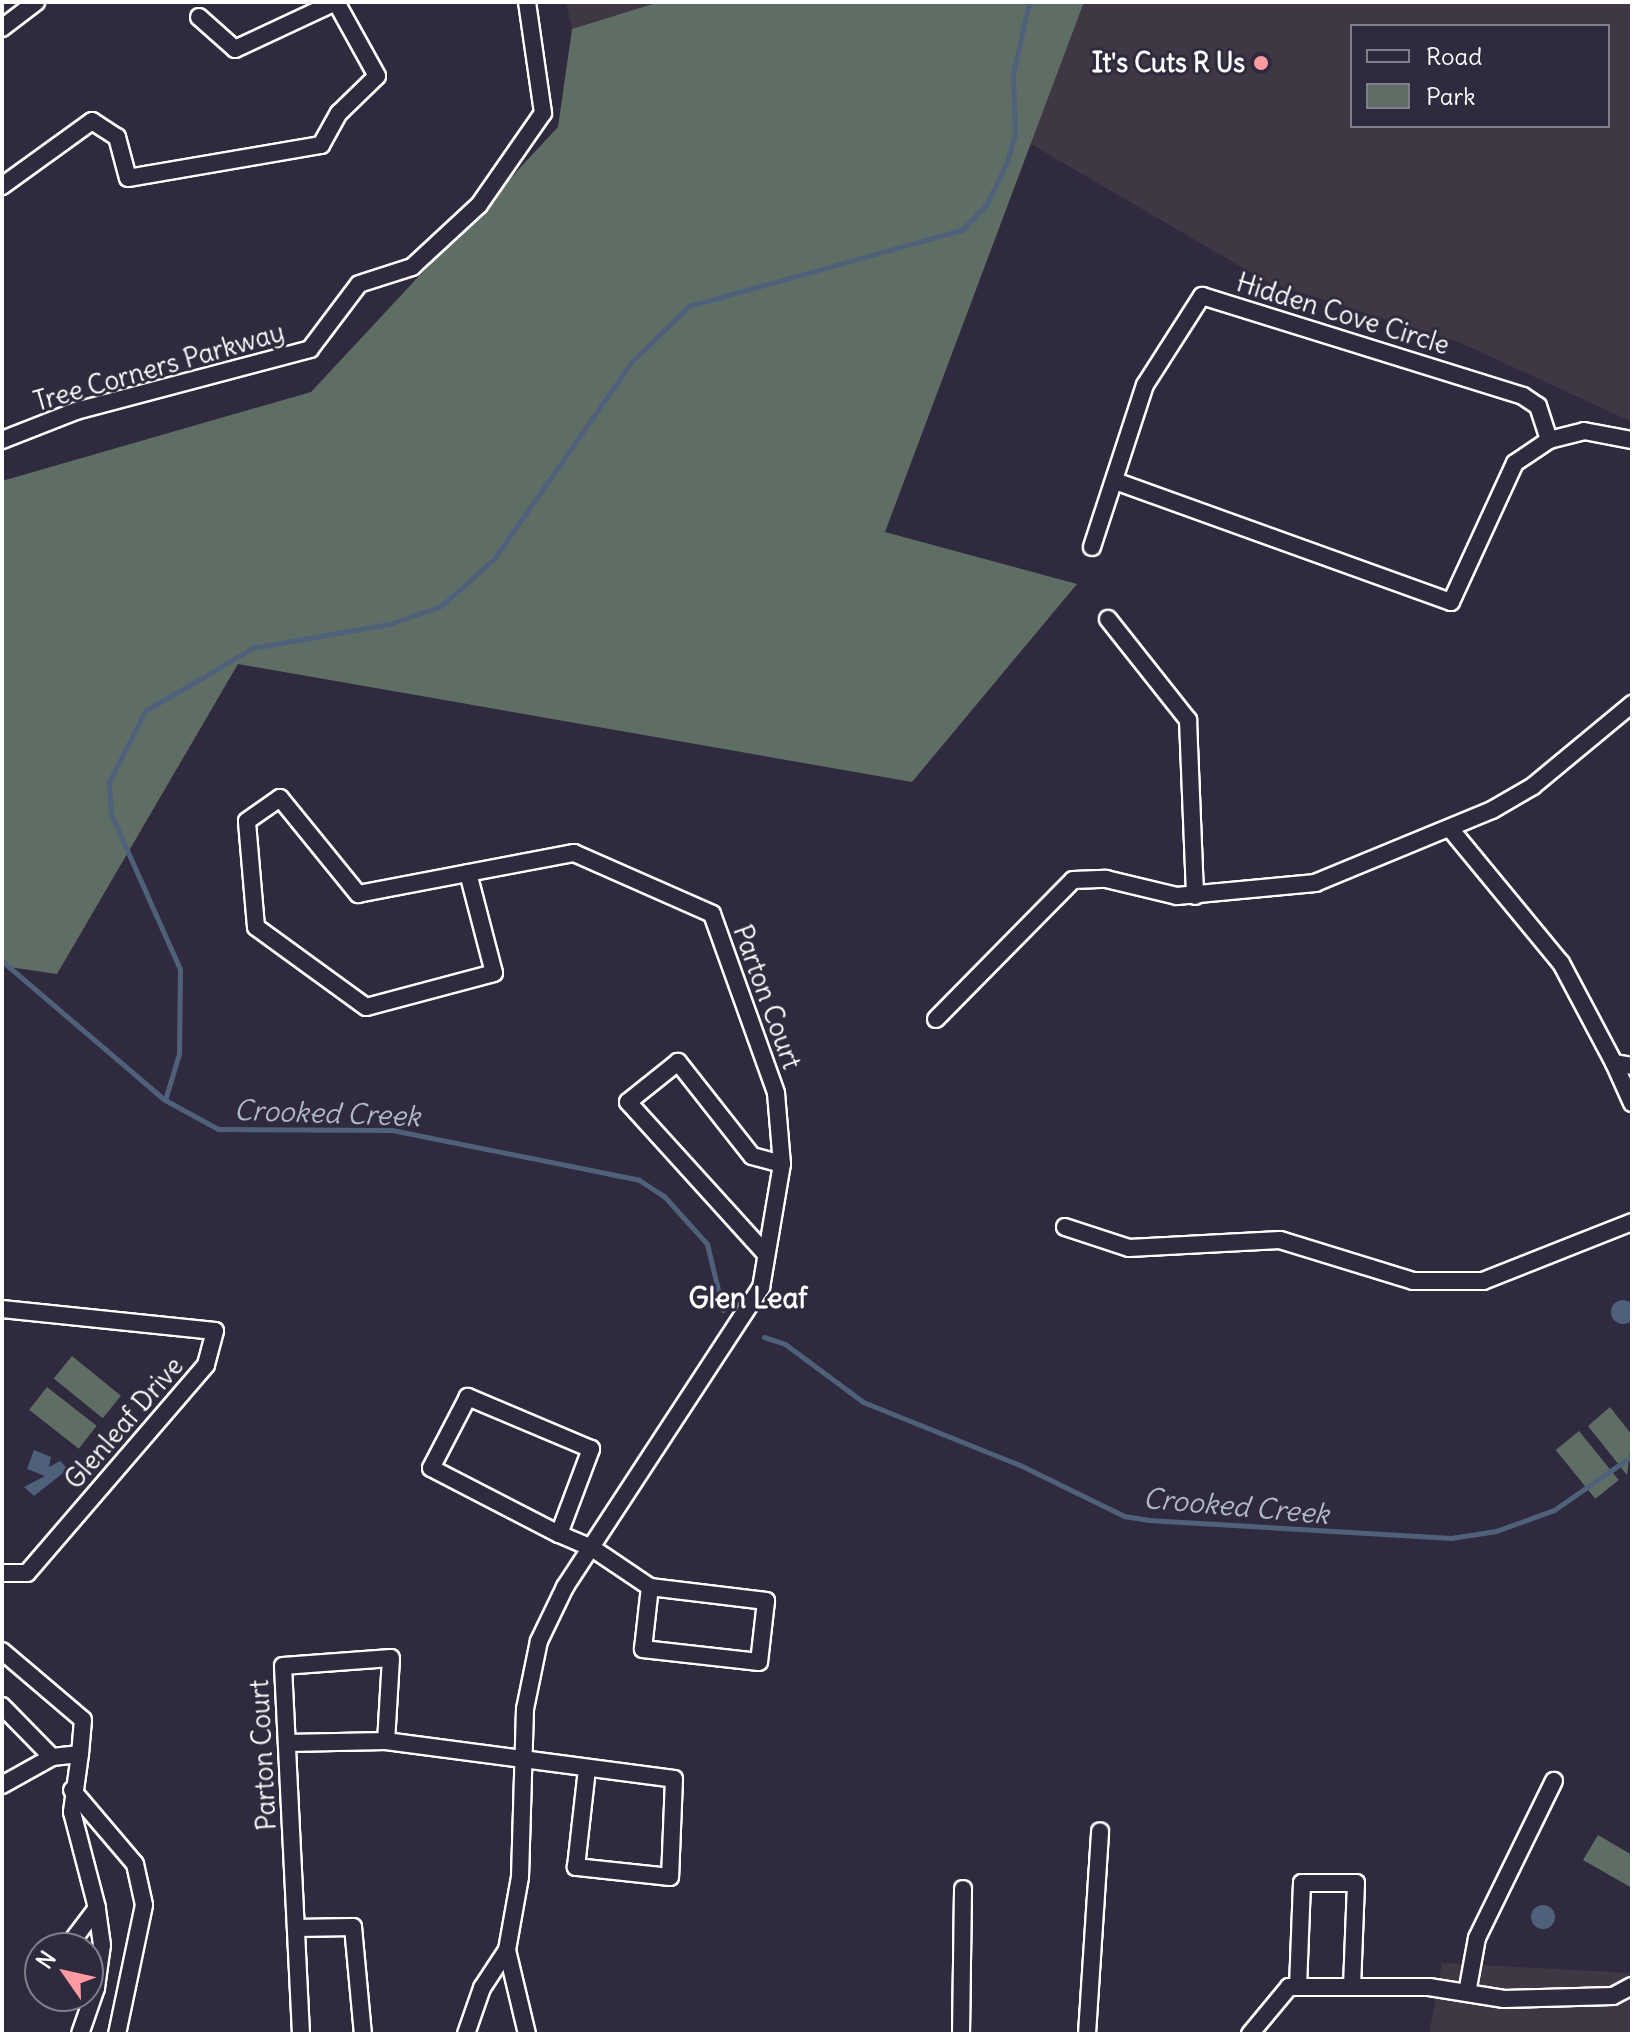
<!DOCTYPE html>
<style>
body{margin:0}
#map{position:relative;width:1634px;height:2036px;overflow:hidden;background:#2f2a3d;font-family:Delius,sans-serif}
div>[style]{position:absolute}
.built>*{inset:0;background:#3f3844}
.green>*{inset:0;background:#5f6e64;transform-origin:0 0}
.water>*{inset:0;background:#4f617a}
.round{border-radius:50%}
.stream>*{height:5px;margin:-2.5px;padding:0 2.5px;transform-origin:2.5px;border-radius:2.5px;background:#4f617a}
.roads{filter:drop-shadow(2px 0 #fff) drop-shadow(-2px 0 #fff) drop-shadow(0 2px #fff) drop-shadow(0 -2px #fff)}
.minor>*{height:16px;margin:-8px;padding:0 8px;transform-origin:8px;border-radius:8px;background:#2f2a3d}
.dots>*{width:22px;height:22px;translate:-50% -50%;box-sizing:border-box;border:4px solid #2f2a3d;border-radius:50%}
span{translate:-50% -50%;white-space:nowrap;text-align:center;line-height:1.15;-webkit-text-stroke:6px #2f2a3d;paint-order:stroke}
.poi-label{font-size:26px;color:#fff;font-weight:700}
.right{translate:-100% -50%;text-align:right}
.street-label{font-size:26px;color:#fff}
.water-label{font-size:28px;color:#b0b8c3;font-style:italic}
.neighbourhood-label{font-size:28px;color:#fff;font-weight:700}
.frame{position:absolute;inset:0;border:4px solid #fff;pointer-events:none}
.legend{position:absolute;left:1350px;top:24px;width:260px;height:104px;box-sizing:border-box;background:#2f2a3d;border:2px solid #827f8b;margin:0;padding:10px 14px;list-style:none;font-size:24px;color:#fff}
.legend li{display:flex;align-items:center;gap:16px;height:40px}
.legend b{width:40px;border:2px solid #827f8b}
.north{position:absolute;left:24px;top:1932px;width:80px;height:80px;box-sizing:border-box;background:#2f2a3d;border:2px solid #827f8b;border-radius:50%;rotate:304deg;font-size:22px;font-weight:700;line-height:32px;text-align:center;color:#fff}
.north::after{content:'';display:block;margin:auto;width:28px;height:36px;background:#ff9aa2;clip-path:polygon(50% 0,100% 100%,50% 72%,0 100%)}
</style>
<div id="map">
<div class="built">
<div style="clip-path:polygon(566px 2px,659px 2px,572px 29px)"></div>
<div style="clip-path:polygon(evenodd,1084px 2px,1632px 2px,1632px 422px,1461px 343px,1267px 282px,1029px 143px,1084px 2px,1352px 26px,1608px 26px,1608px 126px,1352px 126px,1352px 26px)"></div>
<div style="clip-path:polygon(1442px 1963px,1632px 1973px,1632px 2034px,1429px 2034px)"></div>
</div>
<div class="green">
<div style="clip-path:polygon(659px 2px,1084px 2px,885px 532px,1077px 584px,912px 782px,238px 664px,57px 974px,2px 966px,2px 481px,311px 392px,558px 127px,572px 29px)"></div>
<div style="left:72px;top:1356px;width:63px;height:29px;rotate:39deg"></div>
<div style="left:47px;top:1387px;width:63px;height:29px;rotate:38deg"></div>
<div style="clip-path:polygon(1610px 1407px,1632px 1435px,1627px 1475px,1588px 1426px)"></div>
<div style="left:1579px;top:1431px;width:63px;height:30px;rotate:51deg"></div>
<div style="clip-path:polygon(1598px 1835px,1632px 1855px,1632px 1888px,1583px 1860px)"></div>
</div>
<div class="water">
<div class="round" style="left:1611px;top:1300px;width:24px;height:24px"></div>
<div style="clip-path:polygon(34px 1450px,51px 1457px,49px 1467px,60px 1461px,68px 1469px,34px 1496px,24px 1487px,45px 1476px,27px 1469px)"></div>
<div class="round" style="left:1531px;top:1905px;width:24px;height:24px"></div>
</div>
<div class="stream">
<div style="left:2px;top:961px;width:214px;rotate:40.5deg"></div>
<div style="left:165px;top:1100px;width:60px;rotate:28.7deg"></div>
<div style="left:218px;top:1129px;width:174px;rotate:0.3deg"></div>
<div style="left:392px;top:1130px;width:252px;rotate:11.4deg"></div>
<div style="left:639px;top:1180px;width:30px;rotate:33deg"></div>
<div style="left:664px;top:1196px;width:64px;rotate:48.1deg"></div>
<div style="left:707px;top:1244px;width:68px;rotate:76.4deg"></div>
<div style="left:165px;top:1100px;width:48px;rotate:-73.1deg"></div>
<div style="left:179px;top:1054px;width:85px;rotate:-89.3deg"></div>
<div style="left:180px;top:969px;width:170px;rotate:-114deg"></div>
<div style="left:111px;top:814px;width:32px;rotate:-94deg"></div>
<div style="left:109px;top:782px;width:80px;rotate:-63.1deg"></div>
<div style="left:145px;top:711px;width:125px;rotate:-30.3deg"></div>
<div style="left:253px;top:648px;width:138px;rotate:-10deg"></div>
<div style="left:389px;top:624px;width:55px;rotate:-19.1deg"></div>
<div style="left:441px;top:606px;width:71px;rotate:-41.6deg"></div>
<div style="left:494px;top:559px;width:241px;rotate:-55.1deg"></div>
<div style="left:632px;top:361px;width:79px;rotate:-44deg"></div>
<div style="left:689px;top:306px;width:283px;rotate:-15.6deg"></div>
<div style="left:962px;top:230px;width:35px;rotate:-46deg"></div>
<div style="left:986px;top:205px;width:48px;rotate:-64deg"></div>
<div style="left:1007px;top:162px;width:29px;rotate:-74deg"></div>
<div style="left:1015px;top:134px;width:60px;rotate:-91.9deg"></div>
<div style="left:1013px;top:74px;width:74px;rotate:-77.5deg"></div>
<div style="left:764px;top:1337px;width:22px;rotate:18deg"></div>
<div style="left:785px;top:1344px;width:97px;rotate:36.6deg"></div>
<div style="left:863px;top:1402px;width:169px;rotate:21.9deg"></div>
<div style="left:1020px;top:1465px;width:116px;rotate:26.1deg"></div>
<div style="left:1124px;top:1516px;width:24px;rotate:9deg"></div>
<div style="left:1148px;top:1520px;width:304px;rotate:3.4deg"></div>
<div style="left:1451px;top:1538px;width:46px;rotate:-8.8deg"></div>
<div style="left:1496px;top:1531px;width:62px;rotate:-19.9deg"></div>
<div style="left:1554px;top:1510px;width:95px;rotate:-34.7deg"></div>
</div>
<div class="roads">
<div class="minor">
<div style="left:199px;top:17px;width:48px;rotate:41.6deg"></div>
<div style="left:235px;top:49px;width:111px;rotate:-25deg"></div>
<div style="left:2px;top:28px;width:43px;rotate:-37.4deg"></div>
<div style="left:2px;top:186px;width:111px;rotate:-35.8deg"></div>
<div style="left:92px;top:121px;width:30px;rotate:33deg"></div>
<div style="left:117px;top:137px;width:42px;rotate:75deg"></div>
<div style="left:128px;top:178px;width:196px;rotate:-9.7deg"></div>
<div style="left:321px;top:145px;width:37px;rotate:-61deg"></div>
<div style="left:339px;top:113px;width:53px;rotate:-44.2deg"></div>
<div style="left:377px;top:76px;width:85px;rotate:-119deg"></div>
<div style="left:2px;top:440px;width:79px;rotate:-21.4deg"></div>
<div style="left:76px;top:411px;width:242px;rotate:-14.8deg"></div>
<div style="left:310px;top:349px;width:81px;rotate:-53deg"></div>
<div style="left:359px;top:284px;width:56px;rotate:-17.8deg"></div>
<div style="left:412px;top:267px;width:91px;rotate:-42.8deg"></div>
<div style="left:479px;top:205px;width:112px;rotate:-55.2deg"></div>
<div style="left:543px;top:113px;width:112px;rotate:-98.2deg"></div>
<div style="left:1115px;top:481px;width:357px;rotate:19.8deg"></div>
<div style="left:1451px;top:602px;width:153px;rotate:-65.3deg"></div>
<div style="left:1515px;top:463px;width:41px;rotate:-34.1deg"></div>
<div style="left:1549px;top:440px;width:36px;rotate:-14deg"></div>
<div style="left:1584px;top:431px;width:49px;rotate:10.6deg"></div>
<div style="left:1092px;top:547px;width:170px;rotate:-71.9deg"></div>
<div style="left:1145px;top:385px;width:106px;rotate:-57.4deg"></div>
<div style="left:1202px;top:296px;width:336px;rotate:17.3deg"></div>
<div style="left:1523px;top:396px;width:18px;rotate:34deg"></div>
<div style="left:1538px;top:406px;width:36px;rotate:72deg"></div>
<div style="left:1108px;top:619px;width:129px;rotate:51.6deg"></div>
<div style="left:1188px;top:720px;width:176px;rotate:87.7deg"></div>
<div style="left:1452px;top:831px;width:171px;rotate:50.5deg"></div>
<div style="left:1561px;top:963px;width:113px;rotate:62.1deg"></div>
<div style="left:1614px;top:1063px;width:18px;rotate:9deg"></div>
<div style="left:468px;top:873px;width:103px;rotate:75.4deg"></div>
<div style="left:494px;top:973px;width:132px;rotate:165.1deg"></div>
<div style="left:366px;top:1007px;width:136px;rotate:-144deg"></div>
<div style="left:256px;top:927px;width:106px;rotate:-94.9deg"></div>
<div style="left:247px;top:821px;width:40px;rotate:-34.9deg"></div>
<div style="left:280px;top:798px;width:124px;rotate:50.9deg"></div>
<div style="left:358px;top:894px;width:112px;rotate:-10.8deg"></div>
<div style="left:468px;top:873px;width:108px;rotate:-10.7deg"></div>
<div style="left:574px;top:853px;width:151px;rotate:23.8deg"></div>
<div style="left:712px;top:914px;width:190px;rotate:70.3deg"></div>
<div style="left:776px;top:1093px;width:71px;rotate:85.2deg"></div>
<div style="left:936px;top:1019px;width:195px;rotate:-45.4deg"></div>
<div style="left:1073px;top:880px;width:33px;rotate:-2deg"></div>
<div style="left:1106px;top:879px;width:73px;rotate:13.5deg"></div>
<div style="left:1177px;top:896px;width:139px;rotate:-5.4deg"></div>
<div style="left:1315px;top:883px;width:191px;rotate:-22.4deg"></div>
<div style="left:1492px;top:810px;width:48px;rotate:-30.3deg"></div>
<div style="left:1533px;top:786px;width:129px;rotate:-39.6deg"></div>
<div style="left:1614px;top:1063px;width:44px;rotate:65.8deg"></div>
<div style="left:1065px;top:1227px;width:67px;rotate:18.2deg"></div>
<div style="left:1129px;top:1248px;width:151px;rotate:-3deg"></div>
<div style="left:1280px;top:1240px;width:139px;rotate:17.1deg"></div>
<div style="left:1413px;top:1281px;width:70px"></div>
<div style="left:1483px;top:1281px;width:160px;rotate:-21.6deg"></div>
<div style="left:2px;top:1309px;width:214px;rotate:5.9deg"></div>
<div style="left:215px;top:1331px;width:35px;rotate:105deg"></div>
<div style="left:206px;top:1365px;width:274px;rotate:130.7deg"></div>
<div style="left:27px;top:1573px;width:25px;rotate:180deg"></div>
<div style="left:559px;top:1534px;width:91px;rotate:-69.4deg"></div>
<div style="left:591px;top:1449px;width:134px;rotate:-157.1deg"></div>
<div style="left:468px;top:1397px;width:80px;rotate:117.5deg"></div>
<div style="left:431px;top:1468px;width:144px;rotate:27.3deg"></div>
<div style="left:559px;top:1534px;width:36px;rotate:23deg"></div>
<div style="left:592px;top:1548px;width:70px;rotate:33.9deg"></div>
<div style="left:650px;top:1587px;width:117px;rotate:6.9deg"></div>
<div style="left:766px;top:1601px;width:61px;rotate:96.5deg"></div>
<div style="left:759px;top:1662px;width:117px;rotate:-173.6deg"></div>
<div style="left:643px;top:1649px;width:62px;rotate:-83.6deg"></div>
<div style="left:2px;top:1651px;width:106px;rotate:40.4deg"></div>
<div style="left:83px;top:1720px;width:34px;rotate:95deg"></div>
<div style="left:2px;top:1706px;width:71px;rotate:45.6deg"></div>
<div style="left:287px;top:1743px;width:99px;rotate:-1.2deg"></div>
<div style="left:2px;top:1785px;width:57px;rotate:-29.2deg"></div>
<div style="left:52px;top:1757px;width:28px;rotate:-6deg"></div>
<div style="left:80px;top:1754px;width:59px;rotate:97.9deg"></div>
<div style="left:72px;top:1812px;width:99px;rotate:75.4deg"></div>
<div style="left:97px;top:1908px;width:39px;rotate:127deg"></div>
<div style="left:74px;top:1939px;width:9px;rotate:77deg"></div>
<div style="left:72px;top:1790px;width:97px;rotate:49.6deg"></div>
<div style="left:135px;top:1864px;width:42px;rotate:77.6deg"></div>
<div style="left:144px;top:1905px;width:132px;rotate:101.8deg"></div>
<div style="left:296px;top:1928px;width:57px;rotate:-1deg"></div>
<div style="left:353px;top:1927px;width:107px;rotate:84.7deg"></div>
<div style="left:1298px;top:1987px;width:104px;rotate:-87.8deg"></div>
<div style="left:1302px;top:1883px;width:54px"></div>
<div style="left:1356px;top:1883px;width:104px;rotate:92.2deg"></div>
<div style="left:96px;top:1988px;width:43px;rotate:-82.1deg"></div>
<div style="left:102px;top:1945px;width:37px;rotate:-98deg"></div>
<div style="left:1467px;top:1993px;width:56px;rotate:-79.7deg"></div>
<div style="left:1477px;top:1938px;width:175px;rotate:-63.9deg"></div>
<div style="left:80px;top:2034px;width:49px;rotate:-70.8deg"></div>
<div style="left:96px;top:1988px;width:10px;rotate:-119deg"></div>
<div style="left:301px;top:2034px;width:368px;rotate:-92.8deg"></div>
<div style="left:283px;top:1666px;width:108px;rotate:-4.2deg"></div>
<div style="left:391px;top:1658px;width:83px;rotate:93.4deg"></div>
<div style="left:386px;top:1741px;width:290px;rotate:7.5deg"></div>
<div style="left:674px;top:1779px;width:98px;rotate:92.3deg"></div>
<div style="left:670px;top:1877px;width:95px;rotate:-173.9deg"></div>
<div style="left:576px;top:1867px;width:99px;rotate:-83.6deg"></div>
<div style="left:466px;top:2034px;width:49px;rotate:-70.8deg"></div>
<div style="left:482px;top:1988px;width:45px;rotate:-56.7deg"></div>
<div style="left:527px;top:2034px;width:86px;rotate:-103.4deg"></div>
<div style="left:507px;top:1950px;width:74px;rotate:-79.9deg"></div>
<div style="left:520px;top:1877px;width:168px;rotate:-88.3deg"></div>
<div style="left:525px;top:1709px;width:69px;rotate:-78.4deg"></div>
<div style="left:539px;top:1641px;width:60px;rotate:-64.3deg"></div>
<div style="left:565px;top:1587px;width:358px;rotate:-56.8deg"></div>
<div style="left:761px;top:1288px;width:126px;rotate:-80.4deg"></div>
<div style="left:782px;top:1164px;width:31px;rotate:-165deg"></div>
<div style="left:752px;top:1156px;width:120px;rotate:-128.2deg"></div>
<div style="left:678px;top:1062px;width:64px;rotate:141.3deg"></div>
<div style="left:628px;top:1102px;width:204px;rotate:47.8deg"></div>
<div style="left:961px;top:2034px;width:145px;rotate:-89.2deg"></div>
<div style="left:1087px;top:2034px;width:203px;rotate:-86.3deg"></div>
<div style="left:1250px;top:2034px;width:61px;rotate:-50.3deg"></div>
<div style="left:1289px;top:1987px;width:140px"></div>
<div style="left:1429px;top:1987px;width:76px;rotate:9.1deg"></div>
<div style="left:1504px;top:1999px;width:109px;rotate:-1.6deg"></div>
<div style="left:1613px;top:1996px;width:21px;rotate:-28deg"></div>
</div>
</div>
<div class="dots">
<div style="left:1261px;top:63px;background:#ff9aa2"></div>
</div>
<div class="poi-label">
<span class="right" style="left:1245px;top:63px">It's Cuts R Us</span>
</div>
<div class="street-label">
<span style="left:1343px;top:314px;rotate:17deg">Hidden Cove Circle</span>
<span style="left:159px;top:367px;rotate:-16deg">Tree Corners Parkway</span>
<span style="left:767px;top:997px;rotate:70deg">Parton Court</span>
<span style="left:124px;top:1423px;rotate:-49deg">Glenleaf Drive</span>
<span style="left:263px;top:1755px;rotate:-93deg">Parton Court</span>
</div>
<div class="water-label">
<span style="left:327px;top:1113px;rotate:2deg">Crooked Creek</span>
<span style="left:1236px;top:1506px;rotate:5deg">Crooked Creek</span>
</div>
<div class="neighbourhood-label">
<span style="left:748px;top:1298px">Glen Leaf</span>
</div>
<div class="frame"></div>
<ul class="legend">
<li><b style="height:10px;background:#2f2a3d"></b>Road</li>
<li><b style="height:22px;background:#5f6e64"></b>Park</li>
</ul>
<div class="north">N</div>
</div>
